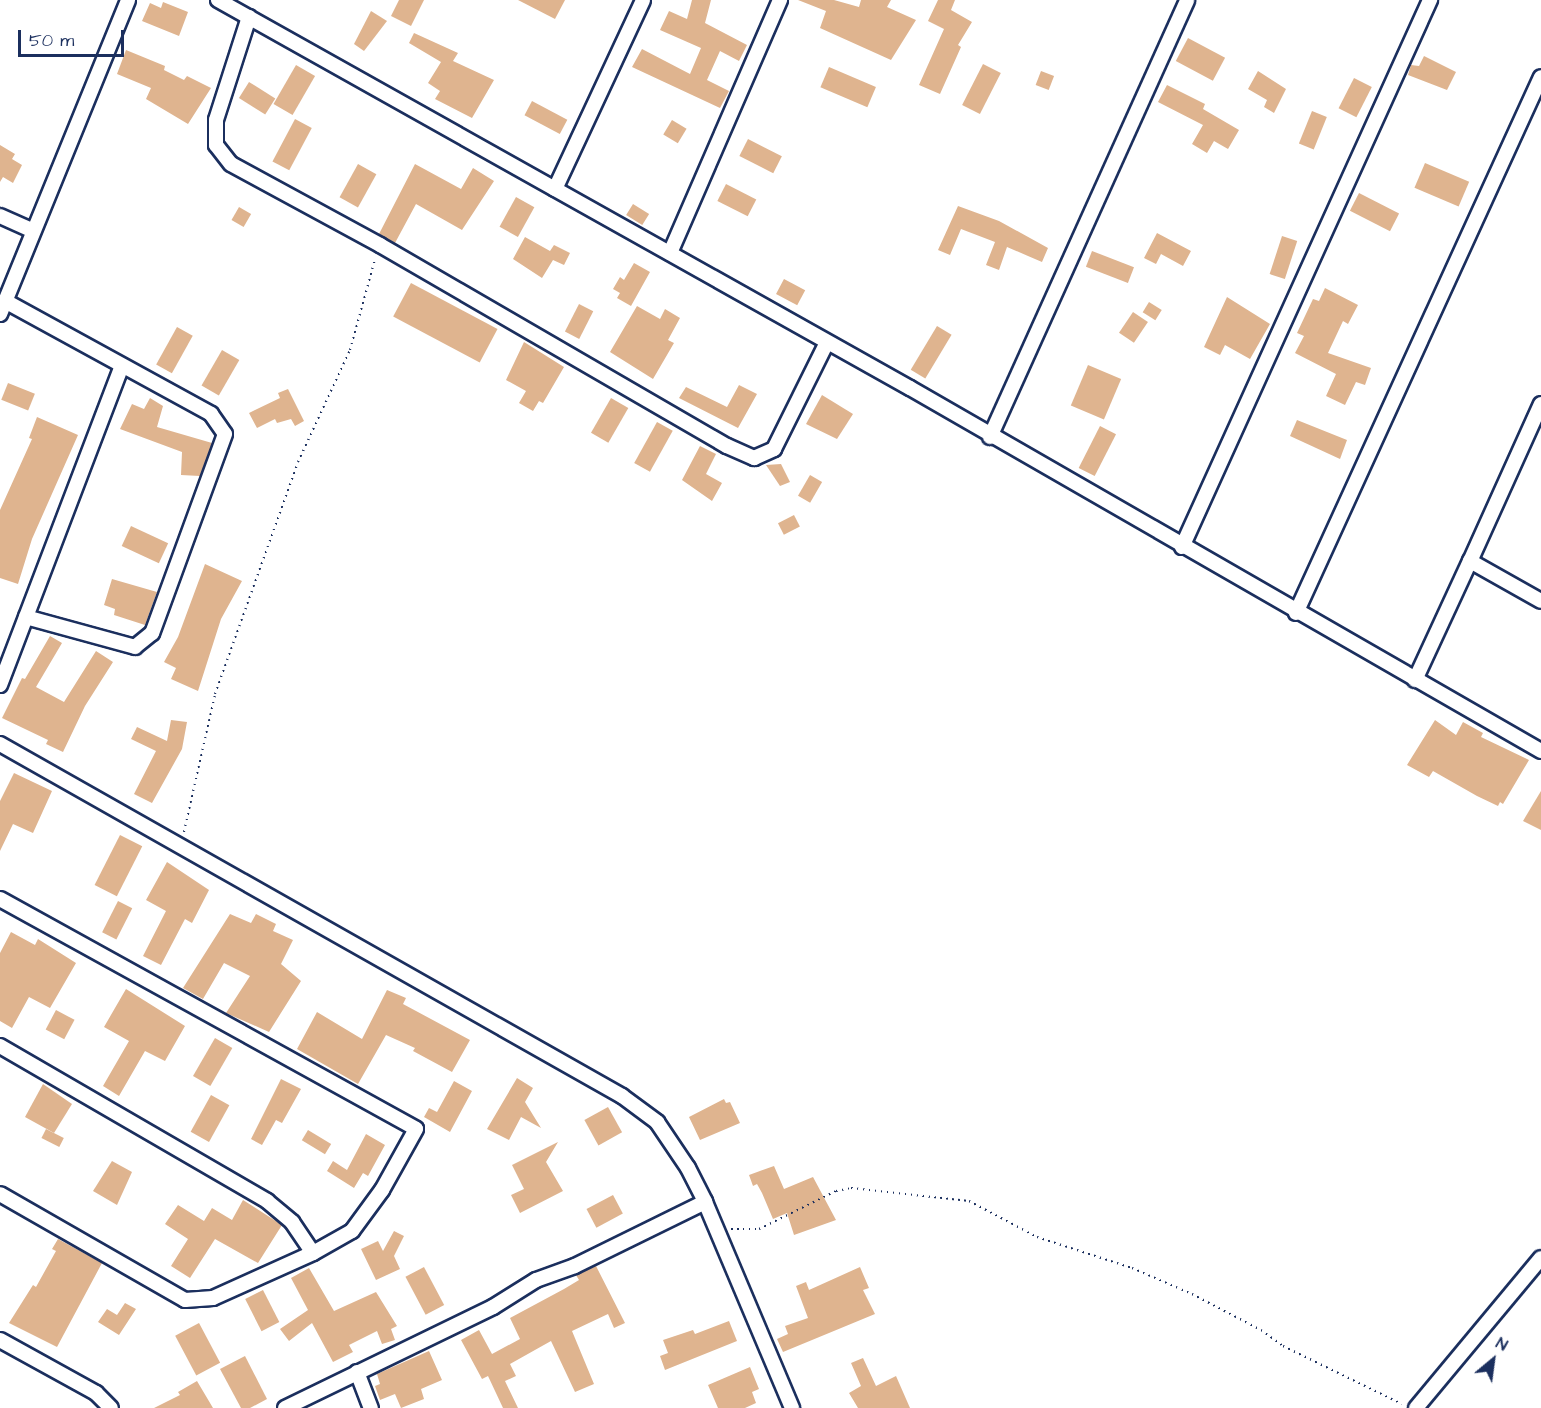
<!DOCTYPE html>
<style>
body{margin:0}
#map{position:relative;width:1541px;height:1408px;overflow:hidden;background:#fff;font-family:"Architects Daughter",sans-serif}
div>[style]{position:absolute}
.building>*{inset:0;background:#dfb48f;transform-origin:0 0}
.path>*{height:2px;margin-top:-1px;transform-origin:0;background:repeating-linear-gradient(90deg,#1b2f5e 0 1.5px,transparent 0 6px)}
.roads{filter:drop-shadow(2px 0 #1b2f5e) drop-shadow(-2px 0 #1b2f5e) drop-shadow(0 2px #1b2f5e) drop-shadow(0 -2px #1b2f5e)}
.street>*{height:14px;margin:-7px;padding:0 7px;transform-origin:7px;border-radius:7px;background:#fff}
span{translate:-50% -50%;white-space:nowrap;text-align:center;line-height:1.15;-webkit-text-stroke:5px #fff;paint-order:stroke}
.north{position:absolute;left:1463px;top:1330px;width:60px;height:60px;-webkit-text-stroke:4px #fff;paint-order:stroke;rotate:29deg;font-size:16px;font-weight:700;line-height:24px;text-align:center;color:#1b2f5e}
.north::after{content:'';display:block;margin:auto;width:21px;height:27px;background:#1b2f5e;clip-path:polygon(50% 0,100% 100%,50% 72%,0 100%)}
.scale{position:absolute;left:18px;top:30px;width:106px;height:27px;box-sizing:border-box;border:3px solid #1b2f5e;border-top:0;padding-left:8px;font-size:18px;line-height:21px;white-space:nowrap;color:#1b2f5e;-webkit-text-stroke:4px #fff;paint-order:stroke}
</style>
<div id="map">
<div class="building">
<div style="clip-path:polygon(399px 0,424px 0,411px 26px,391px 16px)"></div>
<div style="clip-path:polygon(518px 0,565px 0,555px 19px)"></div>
<div style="clip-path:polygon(692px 0,711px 0,705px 23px,747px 45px,739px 61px,720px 51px,707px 80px,729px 91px,720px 108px,632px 67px,642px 49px,690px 74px,701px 48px,660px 30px,669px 11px,687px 19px)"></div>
<div style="clip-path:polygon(798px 0,834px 0,859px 7px,861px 0,891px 0,887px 7px,916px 20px,891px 60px,820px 28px,826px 11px)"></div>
<div style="clip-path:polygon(938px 0,955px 0,951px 10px,972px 22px,958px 45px,961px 47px,940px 94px,919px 85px,944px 29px,928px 21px)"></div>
<div style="clip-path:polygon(163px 2px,188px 12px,179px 36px,142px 21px,150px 3px,161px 8px)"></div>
<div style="clip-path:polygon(371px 11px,387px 21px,364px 51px,354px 44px)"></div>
<div style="clip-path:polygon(414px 33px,458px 53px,453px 61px,494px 80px,472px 118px,435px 99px,440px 91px,428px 83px,441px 62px,409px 43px)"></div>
<div style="left:1188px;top:38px;width:42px;height:26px;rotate:28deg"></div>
<div style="clip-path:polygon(126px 50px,165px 66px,164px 70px,184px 80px,187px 76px,211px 88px,188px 124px,146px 99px,151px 88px,117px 74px)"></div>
<div style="clip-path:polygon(1424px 56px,1456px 72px,1447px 90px,1408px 75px,1411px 65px,1419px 66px)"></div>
<div style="left:983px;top:64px;width:20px;height:46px;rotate:27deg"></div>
<div style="left:296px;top:65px;width:22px;height:45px;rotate:30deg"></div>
<div style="left:829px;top:67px;width:51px;height:22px;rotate:23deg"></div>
<div style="left:1041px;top:71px;width:14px;height:15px;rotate:21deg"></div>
<div style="clip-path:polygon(1258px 71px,1286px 89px,1274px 113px,1264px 107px,1267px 100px,1248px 89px)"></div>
<div style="left:1354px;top:78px;width:20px;height:34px;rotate:27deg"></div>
<div style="left:249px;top:82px;width:31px;height:19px;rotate:32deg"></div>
<div style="clip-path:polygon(1167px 85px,1205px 104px,1203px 109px,1239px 130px,1228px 149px,1214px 141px,1207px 153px,1192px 144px,1203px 125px,1158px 102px)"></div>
<div style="left:532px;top:101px;width:40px;height:16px;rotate:28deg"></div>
<div style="left:1312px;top:111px;width:16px;height:35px;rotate:22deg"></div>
<div style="left:295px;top:119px;width:19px;height:48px;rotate:28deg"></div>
<div style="left:672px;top:120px;width:17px;height:17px;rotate:31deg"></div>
<div style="left:748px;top:139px;width:38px;height:19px;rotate:27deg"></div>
<div style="clip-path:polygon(0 145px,15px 154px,12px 159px,22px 165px,13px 183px,3px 177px,0 182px)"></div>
<div style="left:1425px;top:163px;width:48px;height:27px;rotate:23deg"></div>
<div style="left:358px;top:164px;width:21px;height:38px;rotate:29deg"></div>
<div style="clip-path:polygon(415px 164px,461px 189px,473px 168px,494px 181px,462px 230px,416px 204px,395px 243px,379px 234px)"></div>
<div style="left:726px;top:184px;width:34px;height:19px;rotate:27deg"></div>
<div style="left:1359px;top:193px;width:45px;height:20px;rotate:27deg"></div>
<div style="left:516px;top:197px;width:21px;height:34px;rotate:29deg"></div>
<div style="left:633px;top:204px;width:19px;height:13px;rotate:32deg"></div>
<div style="clip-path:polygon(958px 206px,999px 221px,1048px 248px,1042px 262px,1007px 247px,999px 270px,986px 265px,995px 242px,961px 229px,950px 255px,938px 250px)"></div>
<div style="left:239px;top:207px;width:14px;height:15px;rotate:30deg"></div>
<div style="clip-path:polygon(1157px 233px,1191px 251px,1183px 266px,1161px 254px,1156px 264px,1144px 258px)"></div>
<div style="left:1282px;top:236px;width:16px;height:40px;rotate:18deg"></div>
<div style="clip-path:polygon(525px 237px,550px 251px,554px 245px,570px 253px,564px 265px,553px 260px,542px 278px,513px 259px)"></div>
<div style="left:1092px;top:251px;width:45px;height:17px;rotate:21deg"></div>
<div style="clip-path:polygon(634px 263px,650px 272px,631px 306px,617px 298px,620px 293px,613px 289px,620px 277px,624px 280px)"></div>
<div style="left:784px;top:279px;width:24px;height:17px;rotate:28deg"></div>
<div style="left:411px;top:283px;width:98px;height:38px;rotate:28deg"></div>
<div style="clip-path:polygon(1325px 288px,1358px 305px,1348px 324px,1343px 321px,1328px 353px,1371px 368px,1365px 385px,1356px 382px,1345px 405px,1326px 396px,1336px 374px,1295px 353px,1304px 336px,1297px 333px,1313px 299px,1319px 301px)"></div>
<div style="clip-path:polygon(1227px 297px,1270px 324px,1250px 359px,1225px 345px,1220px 355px,1204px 347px)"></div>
<div style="left:1149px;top:302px;width:15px;height:12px;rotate:32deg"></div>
<div style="left:579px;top:304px;width:16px;height:31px;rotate:27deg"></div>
<div style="clip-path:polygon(637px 306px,660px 319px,665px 309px,680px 318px,668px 340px,674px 343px,653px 379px,610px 352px)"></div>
<div style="left:1133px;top:312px;width:18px;height:25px;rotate:34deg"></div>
<div style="left:937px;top:326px;width:17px;height:51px;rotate:31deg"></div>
<div style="left:177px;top:327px;width:18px;height:43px;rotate:29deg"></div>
<div style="clip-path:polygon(524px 342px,564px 367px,543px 403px,539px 401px,533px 411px,519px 403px,526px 391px,506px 380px)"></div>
<div style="left:222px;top:350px;width:20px;height:41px;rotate:30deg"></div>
<div style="left:1088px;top:365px;width:36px;height:44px;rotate:23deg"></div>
<div style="left:8px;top:383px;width:29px;height:18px;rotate:22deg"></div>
<div style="clip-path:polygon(739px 385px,757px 394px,738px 428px,679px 398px,686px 387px,727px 407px)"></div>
<div style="clip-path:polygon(288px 389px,304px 421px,295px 426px,291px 419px,277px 423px,275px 419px,257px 428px,249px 413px,280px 398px,278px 393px)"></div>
<div style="clip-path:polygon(822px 395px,853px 414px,837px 439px,806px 424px)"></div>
<div style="clip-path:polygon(150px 398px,163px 406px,157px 427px,212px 443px,200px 476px,181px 475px,182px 452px,120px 429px,132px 404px,144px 409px)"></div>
<div style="left:611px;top:398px;width:20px;height:40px;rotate:30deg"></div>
<div style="clip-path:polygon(37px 417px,78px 435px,32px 539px,18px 584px,0 578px,0 510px,32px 439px,29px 438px)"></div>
<div style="clip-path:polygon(1297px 420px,1347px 440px,1340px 459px,1290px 436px)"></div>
<div style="left:657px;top:422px;width:18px;height:47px;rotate:29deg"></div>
<div style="left:1100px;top:426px;width:18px;height:47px;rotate:27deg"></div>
<div style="clip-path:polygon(700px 446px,716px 454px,706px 474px,722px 483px,712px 501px,682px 480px)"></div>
<div style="clip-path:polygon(781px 464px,790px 482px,780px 486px,766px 465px)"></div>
<div style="left:810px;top:475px;width:14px;height:24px;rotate:30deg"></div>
<div style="left:794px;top:515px;width:13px;height:18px;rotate:63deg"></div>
<div style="left:131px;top:526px;width:41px;height:22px;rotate:25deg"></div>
<div style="clip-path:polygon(205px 564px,242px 581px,221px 619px,198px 691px,171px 679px,176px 668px,164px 662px,178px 637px)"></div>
<div style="clip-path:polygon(112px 579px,157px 592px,145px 625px,114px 615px,115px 609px,104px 605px)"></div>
<div style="clip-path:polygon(50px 636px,62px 643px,36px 687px,64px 702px,96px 651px,113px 662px,85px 706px,63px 752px,46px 744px,48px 740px,2px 718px,22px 678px,25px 679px)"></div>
<div style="clip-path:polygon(171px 720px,187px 722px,182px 749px,152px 803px,134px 794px,156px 751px,131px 739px,137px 727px,167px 741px)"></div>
<div style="clip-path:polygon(1435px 720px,1456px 735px,1463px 722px,1483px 733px,1481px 737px,1529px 760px,1503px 804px,1500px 802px,1498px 806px,1477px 796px,1433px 771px,1429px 777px,1407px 765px)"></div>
<div style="clip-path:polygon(14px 773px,52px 791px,33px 833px,13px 824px,0 851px,0 801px)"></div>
<div style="clip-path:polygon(1541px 791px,1541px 830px,1523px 821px)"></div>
<div style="left:120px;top:835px;width:25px;height:56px;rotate:27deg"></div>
<div style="clip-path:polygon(167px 862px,209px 890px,192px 923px,185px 919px,161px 965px,143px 956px,166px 911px,146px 900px)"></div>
<div style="left:118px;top:901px;width:16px;height:35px;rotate:27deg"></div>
<div style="clip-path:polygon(230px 914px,251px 923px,256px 914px,276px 924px,273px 931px,293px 940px,281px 964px,301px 981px,269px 1032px,226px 1013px,250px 976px,224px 963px,203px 999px,183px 988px)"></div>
<div style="clip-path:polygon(11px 932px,35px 945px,38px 939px,76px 963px,50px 1008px,29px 997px,12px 1028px,0 1021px,0 953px)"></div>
<div style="clip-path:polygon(126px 989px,185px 1026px,165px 1061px,145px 1051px,119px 1096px,103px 1086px,129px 1041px,104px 1027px)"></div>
<div style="clip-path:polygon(387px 990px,406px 998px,403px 1004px,470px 1040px,452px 1072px,413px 1051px,415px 1048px,386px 1035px,358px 1084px,297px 1049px,317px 1012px,362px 1039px)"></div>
<div style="left:56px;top:1010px;width:21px;height:22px;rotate:28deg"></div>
<div style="left:215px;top:1038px;width:20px;height:44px;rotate:30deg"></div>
<div style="clip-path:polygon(517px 1078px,533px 1088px,525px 1102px,541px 1128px,521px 1117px,509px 1140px,487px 1129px)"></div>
<div style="clip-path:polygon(281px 1079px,301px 1089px,282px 1123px,276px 1120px,262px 1145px,251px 1139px)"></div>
<div style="clip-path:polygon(454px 1081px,472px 1091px,450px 1132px,424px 1117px,429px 1108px,437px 1112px)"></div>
<div style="clip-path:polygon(43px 1084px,72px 1104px,54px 1133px,25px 1117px)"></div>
<div style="left:211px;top:1095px;width:21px;height:42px;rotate:29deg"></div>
<div style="clip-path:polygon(724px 1099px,726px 1103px,730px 1102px,740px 1123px,700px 1140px,689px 1117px)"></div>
<div style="left:608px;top:1107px;width:29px;height:27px;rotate:61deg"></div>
<div style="left:46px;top:1129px;width:20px;height:10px;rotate:27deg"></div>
<div style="left:308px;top:1130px;width:27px;height:12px;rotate:31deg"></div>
<div style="clip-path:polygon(366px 1134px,385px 1145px,368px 1176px,363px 1173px,354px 1188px,327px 1171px,333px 1161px,347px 1170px)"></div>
<div style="clip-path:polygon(558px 1142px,546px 1162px,563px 1191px,520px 1213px,511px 1195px,524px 1189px,512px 1165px)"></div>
<div style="clip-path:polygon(112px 1161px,132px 1172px,117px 1205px,93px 1191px)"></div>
<div style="clip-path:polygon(774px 1166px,784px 1189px,813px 1177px,836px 1220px,794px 1235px,787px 1213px,773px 1219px,762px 1193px,757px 1184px,753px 1186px,749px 1175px)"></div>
<div style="left:613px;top:1195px;width:21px;height:30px;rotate:62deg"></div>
<div style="clip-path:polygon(243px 1200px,282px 1225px,258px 1263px,215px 1239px,190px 1278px,171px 1266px,188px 1239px,165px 1224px,178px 1205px,204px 1221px,212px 1208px,232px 1220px)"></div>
<div style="clip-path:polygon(394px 1231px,404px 1236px,394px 1256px,400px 1269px,376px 1280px,361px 1249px,378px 1241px,383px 1251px)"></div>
<div style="clip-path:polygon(58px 1239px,102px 1263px,57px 1347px,9px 1323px,33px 1285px,36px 1287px,56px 1251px,52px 1249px)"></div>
<div style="clip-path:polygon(596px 1266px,625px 1323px,614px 1328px,608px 1314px,572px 1331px,594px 1384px,575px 1392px,551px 1341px,510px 1364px,516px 1376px,505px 1381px,518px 1408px,503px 1408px,488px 1376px,482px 1379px,461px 1340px,479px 1330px,492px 1354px,520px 1339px,510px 1318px,564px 1289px,579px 1280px,576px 1275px)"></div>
<div style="left:424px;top:1267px;width:43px;height:21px;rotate:62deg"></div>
<div style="clip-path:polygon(860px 1267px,869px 1288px,863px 1290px,875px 1314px,783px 1352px,777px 1339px,788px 1334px,785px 1326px,808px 1318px,796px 1286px,806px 1282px,809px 1290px)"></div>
<div style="clip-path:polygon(309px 1268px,334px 1311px,376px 1292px,397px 1326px,391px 1329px,395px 1340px,382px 1344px,377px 1331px,349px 1345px,353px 1352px,333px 1362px,312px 1323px,289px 1341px,280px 1329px,308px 1310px,291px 1278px)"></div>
<div style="left:263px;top:1290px;width:36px;height:20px;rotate:63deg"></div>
<div style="clip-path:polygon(125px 1303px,136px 1309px,119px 1335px,98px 1322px,107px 1309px,117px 1315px)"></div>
<div style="clip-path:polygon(729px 1321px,737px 1341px,665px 1370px,660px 1356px,668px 1353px,663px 1340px,693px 1330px,695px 1334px)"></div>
<div style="left:199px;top:1323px;width:45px;height:27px;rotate:62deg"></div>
<div style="clip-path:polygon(429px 1351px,442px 1380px,421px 1389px,424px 1399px,401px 1408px,395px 1394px,380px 1400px,375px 1386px,380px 1384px,377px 1374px)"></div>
<div style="clip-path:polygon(245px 1356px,267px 1399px,250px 1408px,241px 1408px,220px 1369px)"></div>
<div style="clip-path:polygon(863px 1358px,876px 1386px,896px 1376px,910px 1408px,858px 1408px,849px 1393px,861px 1386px,851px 1363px)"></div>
<div style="clip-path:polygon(750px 1367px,759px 1389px,752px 1392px,756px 1403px,745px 1408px,718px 1408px,708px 1385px)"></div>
<div style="clip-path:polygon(197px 1381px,213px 1408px,154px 1408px,180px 1395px,178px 1392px)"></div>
</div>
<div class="path">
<div style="left:184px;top:832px;width:141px;rotate:-77.3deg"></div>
<div style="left:215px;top:694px;width:246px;rotate:-70.3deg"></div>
<div style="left:298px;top:462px;width:123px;rotate:-65.1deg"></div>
<div style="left:350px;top:350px;width:94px;rotate:-74.6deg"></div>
<div style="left:731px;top:1229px;width:28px"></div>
<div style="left:759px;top:1229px;width:86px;rotate:-26.3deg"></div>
<div style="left:836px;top:1191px;width:15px;rotate:-11deg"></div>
<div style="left:851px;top:1188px;width:119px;rotate:6.3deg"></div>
<div style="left:969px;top:1201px;width:77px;rotate:27.9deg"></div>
<div style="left:1037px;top:1237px;width:100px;rotate:18.1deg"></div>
<div style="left:1132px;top:1268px;width:65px;rotate:23.4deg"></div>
<div style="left:1192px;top:1294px;width:78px;rotate:27.6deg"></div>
<div style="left:1261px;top:1330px;width:27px;rotate:36deg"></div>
<div style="left:1283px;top:1346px;width:132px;rotate:26deg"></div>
</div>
<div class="roads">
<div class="street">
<div style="left:218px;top:0;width:793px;rotate:29.28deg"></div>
<div style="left:910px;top:388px;width:728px;rotate:29.91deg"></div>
<div style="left:249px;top:17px;width:108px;rotate:107.8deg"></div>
<div style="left:216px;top:120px;width:25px;rotate:90deg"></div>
<div style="left:216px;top:145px;width:24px;rotate:52deg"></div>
<div style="left:231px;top:164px;width:170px;rotate:28.5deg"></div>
<div style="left:380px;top:245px;width:401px;rotate:30.1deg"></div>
<div style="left:727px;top:446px;width:30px;rotate:24deg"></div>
<div style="left:754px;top:458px;width:22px;rotate:-24deg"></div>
<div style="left:774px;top:449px;width:119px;rotate:-63.6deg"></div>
<div style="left:555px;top:189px;width:208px;rotate:-65deg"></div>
<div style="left:0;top:216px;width:36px;rotate:24deg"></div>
<div style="left:670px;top:253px;width:276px;rotate:-66.5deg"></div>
<div style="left:5px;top:301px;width:235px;rotate:28.7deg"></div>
<div style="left:211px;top:414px;width:24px;rotate:55deg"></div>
<div style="left:225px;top:434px;width:212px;rotate:110.1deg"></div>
<div style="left:152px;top:633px;width:22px;rotate:141deg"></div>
<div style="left:135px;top:647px;width:113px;rotate:-164.6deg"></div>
<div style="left:0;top:314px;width:339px;rotate:-67.8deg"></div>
<div style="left:1541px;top:404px;width:172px;rotate:114.3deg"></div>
<div style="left:1470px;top:561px;width:81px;rotate:29.4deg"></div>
<div style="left:990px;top:437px;width:479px;rotate:-65.7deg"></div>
<div style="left:1182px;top:547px;width:601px;rotate:-65.61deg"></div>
<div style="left:1296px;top:613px;width:589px;rotate:-65.44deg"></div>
<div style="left:1415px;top:680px;width:131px;rotate:-65.2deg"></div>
<div style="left:0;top:685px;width:342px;rotate:-69.1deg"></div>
<div style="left:0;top:744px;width:715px;rotate:29.51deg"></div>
<div style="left:622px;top:1096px;width:44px;rotate:36.6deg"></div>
<div style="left:657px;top:1122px;width:55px;rotate:56deg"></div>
<div style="left:688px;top:1168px;width:38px;rotate:63deg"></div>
<div style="left:705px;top:1202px;width:224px;rotate:67.1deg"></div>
<div style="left:0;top:899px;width:475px;rotate:28.9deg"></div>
<div style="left:416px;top:1129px;width:70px;rotate:119.1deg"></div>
<div style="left:382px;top:1190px;width:51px;rotate:126.2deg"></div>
<div style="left:352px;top:1231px;width:45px;rotate:150.6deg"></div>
<div style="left:313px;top:1253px;width:110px;rotate:155.8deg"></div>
<div style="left:213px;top:1298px;width:28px;rotate:176deg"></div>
<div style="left:185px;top:1300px;width:213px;rotate:-150.2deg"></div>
<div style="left:0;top:1046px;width:309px;rotate:30.1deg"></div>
<div style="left:267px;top:1201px;width:33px;rotate:40deg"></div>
<div style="left:292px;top:1222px;width:37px;rotate:56deg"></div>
<div style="left:0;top:1340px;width:110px;rotate:28.9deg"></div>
<div style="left:96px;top:1393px;width:21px;rotate:45deg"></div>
<div style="left:357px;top:1372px;width:39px;rotate:69deg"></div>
<div style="left:285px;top:1408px;width:231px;rotate:-25.9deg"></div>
<div style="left:493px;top:1307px;width:51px;rotate:-32.1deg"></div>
<div style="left:536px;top:1280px;width:41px;rotate:-19.7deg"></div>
<div style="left:575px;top:1266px;width:145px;rotate:-26.2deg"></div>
<div style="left:1416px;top:1408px;width:195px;rotate:-50.2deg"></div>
</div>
</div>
<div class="north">N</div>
<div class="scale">50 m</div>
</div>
